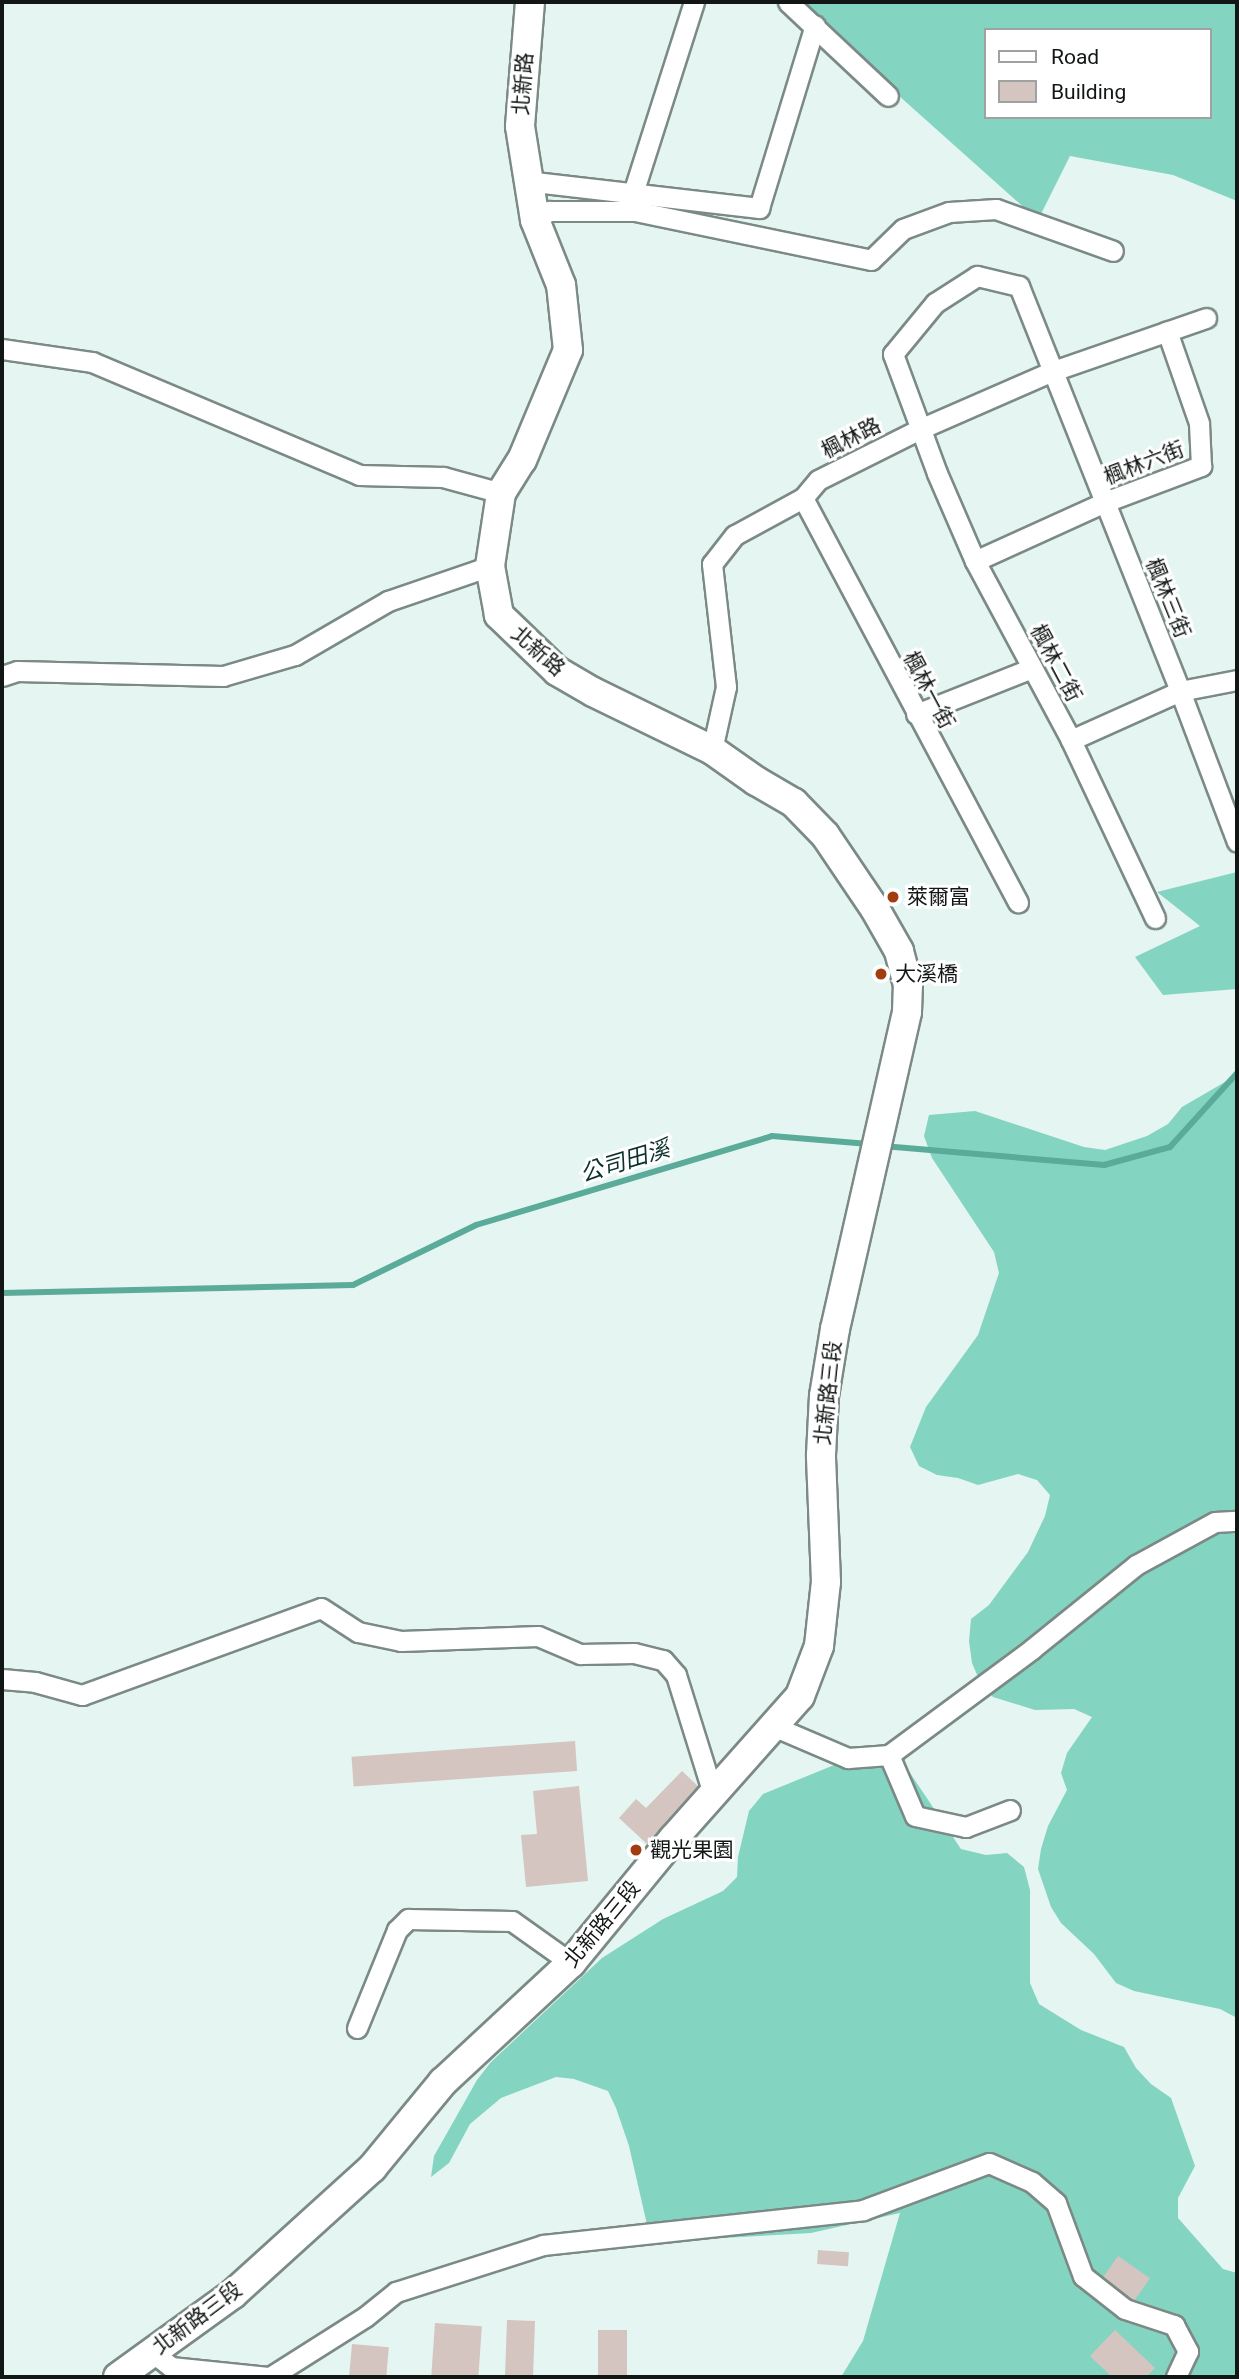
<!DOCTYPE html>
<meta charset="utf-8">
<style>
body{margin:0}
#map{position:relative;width:1239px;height:2379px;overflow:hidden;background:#e5f5f1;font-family:Roboto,"Noto Sans TC",sans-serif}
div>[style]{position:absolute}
.forest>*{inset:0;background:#84d4c2}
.stream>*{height:6px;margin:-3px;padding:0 3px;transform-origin:3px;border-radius:3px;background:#5bab9a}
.building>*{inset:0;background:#d4c5c0;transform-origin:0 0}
.roads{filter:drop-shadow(2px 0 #7b8a86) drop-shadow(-2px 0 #7b8a86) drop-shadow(0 2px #7b8a86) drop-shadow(0 -2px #7b8a86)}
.street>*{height:19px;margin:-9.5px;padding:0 9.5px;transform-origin:9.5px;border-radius:9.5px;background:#fff}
.secondary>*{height:28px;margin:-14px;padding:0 14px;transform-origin:14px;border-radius:14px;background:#fff}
.dots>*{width:19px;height:19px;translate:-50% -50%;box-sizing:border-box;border:4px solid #fff;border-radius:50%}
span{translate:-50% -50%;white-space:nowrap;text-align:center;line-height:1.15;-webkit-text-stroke:6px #fff;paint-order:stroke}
.street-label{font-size:21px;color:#121716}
.poi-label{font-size:21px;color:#121716}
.left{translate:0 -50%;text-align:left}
.water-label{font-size:23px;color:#0a322b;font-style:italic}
.frame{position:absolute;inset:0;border:4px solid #121716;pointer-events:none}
.legend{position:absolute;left:984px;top:28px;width:228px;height:91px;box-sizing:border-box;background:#fff;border:2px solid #a0a2a2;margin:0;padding:9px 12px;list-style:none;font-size:21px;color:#121716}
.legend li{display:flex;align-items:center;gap:14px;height:35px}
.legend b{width:35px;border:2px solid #a0a2a2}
</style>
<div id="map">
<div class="forest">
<div style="clip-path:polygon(evenodd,794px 2px,1237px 2px,1237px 201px,1173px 175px,1070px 156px,1038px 220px,794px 2px,985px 30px,1209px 30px,1209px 117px,985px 117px,985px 30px)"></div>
<div style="clip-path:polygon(1237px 872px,1237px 989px,1163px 995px,1135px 957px,1200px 926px,1157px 892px)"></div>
<div style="clip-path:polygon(1237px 1075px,1236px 1444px,1237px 2018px,1220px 2009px,1134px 1991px,1116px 1983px,1094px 1954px,1061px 1923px,1051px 1907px,1038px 1869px,1041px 1849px,1048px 1826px,1067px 1790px,1061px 1773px,1067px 1753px,1092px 1717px,1074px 1709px,1035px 1710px,993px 1697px,981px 1684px,972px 1663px,969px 1641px,971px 1619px,989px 1605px,1028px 1552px,1045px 1516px,1050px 1495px,1037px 1480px,1018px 1474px,978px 1485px,958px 1478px,937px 1475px,919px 1466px,910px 1447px,926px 1407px,978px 1335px,999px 1273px,994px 1252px,932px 1158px,924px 1136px,929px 1115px,975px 1111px,1084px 1147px,1105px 1150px,1147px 1136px,1168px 1124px,1182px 1107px)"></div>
<div style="clip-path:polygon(844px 1761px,889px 1762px,910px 1773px,961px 1849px,986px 1855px,1007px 1853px,1024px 1867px,1030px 1890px,1030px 1983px,1039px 2004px,1081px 2030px,1124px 2047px,1136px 2068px,1151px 2084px,1171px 2098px,1195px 2166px,1178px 2198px,1178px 2218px,1223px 2269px,1237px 2273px,1237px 2377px,841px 2377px,863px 2341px,900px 2213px,811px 2233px,651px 2242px,629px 2146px,616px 2108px,608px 2091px,574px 2079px,556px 2077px,501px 2098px,470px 2124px,449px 2163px,431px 2177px,434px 2156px,477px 2080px,491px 2062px,602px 1958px,663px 1919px,723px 1891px,737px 1877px,738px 1857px,749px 1811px,763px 1794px)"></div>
</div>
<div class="stream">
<div style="left:883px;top:1146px;width:222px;rotate:4.9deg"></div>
<div style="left:1104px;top:1165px;width:68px;rotate:-15.3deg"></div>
<div style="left:1170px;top:1147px;width:100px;rotate:-47.8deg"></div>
<div style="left:2px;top:1293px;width:351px;rotate:-1.3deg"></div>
<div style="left:353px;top:1285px;width:137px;rotate:-26deg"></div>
<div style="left:476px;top:1225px;width:309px;rotate:-16.7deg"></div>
<div style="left:772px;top:1136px;width:97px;rotate:4.7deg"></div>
</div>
<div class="building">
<div style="left:575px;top:1741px;width:30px;height:224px;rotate:86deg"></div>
<div style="clip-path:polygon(682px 1771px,700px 1788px,647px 1844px,619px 1818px,636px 1799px,646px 1808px)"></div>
<div style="clip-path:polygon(579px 1786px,588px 1881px,526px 1887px,521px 1835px,537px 1834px,533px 1791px)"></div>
<div style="left:818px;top:2250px;width:31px;height:14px;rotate:4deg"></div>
<div style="left:1118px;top:2256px;width:39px;height:27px;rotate:35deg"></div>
<div style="left:507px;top:2320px;width:28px;height:57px;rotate:2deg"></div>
<div style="left:435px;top:2323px;width:47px;height:54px;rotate:4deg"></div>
<div style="left:598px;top:2330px;width:29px;height:47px"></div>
<div style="clip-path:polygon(1115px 2330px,1155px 2368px,1146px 2377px,1112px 2377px,1090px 2356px)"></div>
<div style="left:352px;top:2344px;width:37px;height:33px;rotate:5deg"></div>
</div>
<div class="roads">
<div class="street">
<div style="left:788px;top:2px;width:137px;rotate:43.2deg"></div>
<div style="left:526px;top:181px;width:235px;rotate:6.6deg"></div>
<div style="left:759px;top:208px;width:191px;rotate:-73deg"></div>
<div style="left:633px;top:193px;width:201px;rotate:-72.3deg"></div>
<div style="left:535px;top:220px;width:17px;rotate:-33deg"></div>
<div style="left:549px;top:211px;width:86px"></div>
<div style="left:635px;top:211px;width:241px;rotate:11.7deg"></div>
<div style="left:871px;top:260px;width:45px;rotate:-44.1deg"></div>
<div style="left:903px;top:229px;width:49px;rotate:-20.3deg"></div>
<div style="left:949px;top:212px;width:47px;rotate:-3.7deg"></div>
<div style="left:996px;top:209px;width:124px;rotate:19.7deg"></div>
<div style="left:2px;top:349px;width:91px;rotate:8.2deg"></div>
<div style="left:92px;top:362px;width:290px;rotate:22.9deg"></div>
<div style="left:359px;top:475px;width:84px;rotate:1.4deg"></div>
<div style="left:443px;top:477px;width:60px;rotate:15.4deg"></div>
<div style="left:803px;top:498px;width:458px;rotate:62deg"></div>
<div style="left:975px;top:561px;width:143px;rotate:-24.4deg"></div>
<div style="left:1105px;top:502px;width:103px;rotate:-20.6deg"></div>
<div style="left:1201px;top:466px;width:43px;rotate:-92.7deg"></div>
<div style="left:1199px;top:423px;width:97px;rotate:-109.2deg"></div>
<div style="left:2px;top:676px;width:16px;rotate:-18deg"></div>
<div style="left:17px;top:671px;width:206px;rotate:1.4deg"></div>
<div style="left:223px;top:676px;width:75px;rotate:-16.3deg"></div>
<div style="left:295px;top:655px;width:108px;rotate:-30.1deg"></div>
<div style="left:388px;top:601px;width:108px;rotate:-18.9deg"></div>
<div style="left:916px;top:714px;width:125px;rotate:-21.6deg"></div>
<div style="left:1071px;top:740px;width:120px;rotate:-24.2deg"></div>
<div style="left:1180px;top:691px;width:58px;rotate:-10.9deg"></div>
<div style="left:712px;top:750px;width:65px;rotate:-77.5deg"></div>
<div style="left:726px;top:687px;width:124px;rotate:-96.5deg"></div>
<div style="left:712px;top:564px;width:37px;rotate:-52deg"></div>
<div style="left:735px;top:535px;width:77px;rotate:-28.6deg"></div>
<div style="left:803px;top:498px;width:23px;rotate:-50deg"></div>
<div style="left:818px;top:480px;width:114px;rotate:-26.6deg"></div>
<div style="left:920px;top:429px;width:145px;rotate:-23.6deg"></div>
<div style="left:1053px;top:371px;width:162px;rotate:-19.1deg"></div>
<div style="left:1155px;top:918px;width:197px;rotate:-115.3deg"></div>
<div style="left:1071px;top:740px;width:203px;rotate:-118.2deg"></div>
<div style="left:975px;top:561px;width:96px;rotate:-113.4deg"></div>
<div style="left:937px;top:473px;width:127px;rotate:-110.3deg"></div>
<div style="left:893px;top:354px;width:66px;rotate:-50.5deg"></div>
<div style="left:935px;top:303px;width:50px;rotate:-32.7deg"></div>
<div style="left:977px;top:276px;width:43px;rotate:13.4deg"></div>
<div style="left:1019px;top:286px;width:436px;rotate:68.3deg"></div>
<div style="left:1180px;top:691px;width:161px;rotate:69.3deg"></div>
<div style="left:2px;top:1679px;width:33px;rotate:5deg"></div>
<div style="left:35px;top:1682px;width:49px;rotate:15.5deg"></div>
<div style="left:82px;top:1695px;width:254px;rotate:-20deg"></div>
<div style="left:321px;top:1608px;width:44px;rotate:33deg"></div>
<div style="left:358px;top:1632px;width:44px;rotate:11.8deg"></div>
<div style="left:401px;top:1641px;width:137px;rotate:-2.1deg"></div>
<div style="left:538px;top:1636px;width:46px;rotate:23.2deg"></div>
<div style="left:580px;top:1654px;width:54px;rotate:-1.1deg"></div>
<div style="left:634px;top:1653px;width:30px;rotate:14deg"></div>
<div style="left:663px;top:1660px;width:20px;rotate:49deg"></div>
<div style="left:676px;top:1675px;width:125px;rotate:72.7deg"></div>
<div style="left:773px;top:1726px;width:82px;rotate:23.1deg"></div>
<div style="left:848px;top:1758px;width:41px;rotate:-4.2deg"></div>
<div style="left:889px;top:1755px;width:178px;rotate:-36.5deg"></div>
<div style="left:1032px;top:1649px;width:134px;rotate:-38.9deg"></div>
<div style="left:1136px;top:1565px;width:90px;rotate:-28.6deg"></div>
<div style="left:1215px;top:1522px;width:22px;rotate:-3deg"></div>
<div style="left:889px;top:1755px;width:66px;rotate:66.9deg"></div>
<div style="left:915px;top:1816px;width:52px;rotate:12.2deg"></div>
<div style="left:966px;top:1827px;width:47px;rotate:-21.1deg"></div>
<div style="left:357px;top:2028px;width:106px;rotate:-67.8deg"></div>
<div style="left:397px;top:1930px;width:16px;rotate:-45deg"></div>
<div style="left:408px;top:1919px;width:104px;rotate:1.1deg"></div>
<div style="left:512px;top:1921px;width:72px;rotate:35.4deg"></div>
<div style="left:152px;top:2352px;width:24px;rotate:38deg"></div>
<div style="left:171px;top:2367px;width:100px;rotate:5.8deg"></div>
<div style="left:270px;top:2377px;width:112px;rotate:-32.3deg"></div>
<div style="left:365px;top:2317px;width:40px;rotate:-39deg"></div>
<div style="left:396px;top:2292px;width:154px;rotate:-17.7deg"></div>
<div style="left:543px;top:2245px;width:322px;rotate:-6.2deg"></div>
<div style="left:863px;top:2210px;width:134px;rotate:-20.5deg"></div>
<div style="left:989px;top:2163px;width:47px;rotate:23.8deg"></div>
<div style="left:1032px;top:2182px;width:32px;rotate:41deg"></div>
<div style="left:1056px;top:2203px;width:78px;rotate:69.7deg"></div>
<div style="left:1083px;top:2276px;width:53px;rotate:38.2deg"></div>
<div style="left:1125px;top:2309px;width:52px;rotate:18.1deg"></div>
<div style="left:1174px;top:2325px;width:30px;rotate:62deg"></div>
<div style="left:1188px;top:2351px;width:29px;rotate:115deg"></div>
</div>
<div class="secondary">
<div style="left:118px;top:2377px;width:142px;rotate:-35.8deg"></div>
<div style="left:233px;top:2294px;width:188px;rotate:-42.2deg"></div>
<div style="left:372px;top:2168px;width:112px;rotate:-50.5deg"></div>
<div style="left:443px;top:2082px;width:175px;rotate:-42.9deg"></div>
<div style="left:571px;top:1963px;width:161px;rotate:-50.6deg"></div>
<div style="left:673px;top:1839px;width:191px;rotate:-48.4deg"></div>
<div style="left:800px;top:1696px;width:53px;rotate:-69.2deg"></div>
<div style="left:819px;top:1646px;width:64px;rotate:-83.8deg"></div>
<div style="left:826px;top:1582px;width:127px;rotate:-92.3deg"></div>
<div style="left:821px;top:1455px;width:59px;rotate:-87.1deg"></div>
<div style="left:824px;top:1396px;width:68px;rotate:-80.7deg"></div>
<div style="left:835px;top:1329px;width:325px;rotate:-77.2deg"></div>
<div style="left:907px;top:1012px;width:27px;rotate:-88deg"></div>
<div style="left:908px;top:985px;width:35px;rotate:-105deg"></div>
<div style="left:899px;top:951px;width:48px;rotate:-119.7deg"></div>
<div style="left:875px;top:909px;width:89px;rotate:-124deg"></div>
<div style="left:825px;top:835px;width:45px;rotate:-134.1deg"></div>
<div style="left:794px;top:803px;width:44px;rotate:-149.9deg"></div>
<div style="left:756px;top:781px;width:54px;rotate:-144.8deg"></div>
<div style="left:712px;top:750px;width:132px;rotate:-154deg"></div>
<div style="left:593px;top:692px;width:42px;rotate:-149.7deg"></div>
<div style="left:557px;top:671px;width:81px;rotate:-136deg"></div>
<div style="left:499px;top:615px;width:50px;rotate:-100.4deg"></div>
<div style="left:490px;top:566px;width:74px;rotate:-81.4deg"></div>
<div style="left:501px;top:493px;width:39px;rotate:-58deg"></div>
<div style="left:522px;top:460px;width:119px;rotate:-67.3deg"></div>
<div style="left:568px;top:350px;width:65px;rotate:-96.1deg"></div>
<div style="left:561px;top:285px;width:70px;rotate:-111.8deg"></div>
<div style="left:535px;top:220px;width:95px;rotate:-99.1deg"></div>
<div style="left:520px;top:126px;width:124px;rotate:-85.4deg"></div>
</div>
</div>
<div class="dots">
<div style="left:893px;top:897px;background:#a23d10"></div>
<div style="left:881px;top:974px;background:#a23d10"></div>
<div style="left:636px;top:1850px;background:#a23d10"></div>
</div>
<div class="street-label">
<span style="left:523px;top:84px;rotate:-86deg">北新路</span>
<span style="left:851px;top:438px;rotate:-27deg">楓林路</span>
<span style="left:1144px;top:463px;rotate:-21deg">楓林六街</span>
<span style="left:1168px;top:598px;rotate:68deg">楓林三街</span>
<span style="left:538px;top:651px;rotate:41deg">北新路</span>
<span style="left:1056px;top:663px;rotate:62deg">楓林二街</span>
<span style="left:929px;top:690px;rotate:62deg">楓林一街</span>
<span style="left:828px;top:1393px;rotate:-84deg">北新路三段</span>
<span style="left:602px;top:1924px;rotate:-50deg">北新路三段</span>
<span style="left:197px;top:2318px;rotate:-37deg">北新路三段</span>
</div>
<div class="poi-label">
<span class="left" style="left:907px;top:897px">萊爾富</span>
<span class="left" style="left:895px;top:974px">大溪橋</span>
<span class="left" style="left:650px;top:1850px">觀光果園</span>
</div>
<div class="water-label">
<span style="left:625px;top:1162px;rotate:-17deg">公司田溪</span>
</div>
<div class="frame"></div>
<ul class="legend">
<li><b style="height:9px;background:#fff"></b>Road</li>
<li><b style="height:19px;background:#d4c5c0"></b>Building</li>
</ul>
</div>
